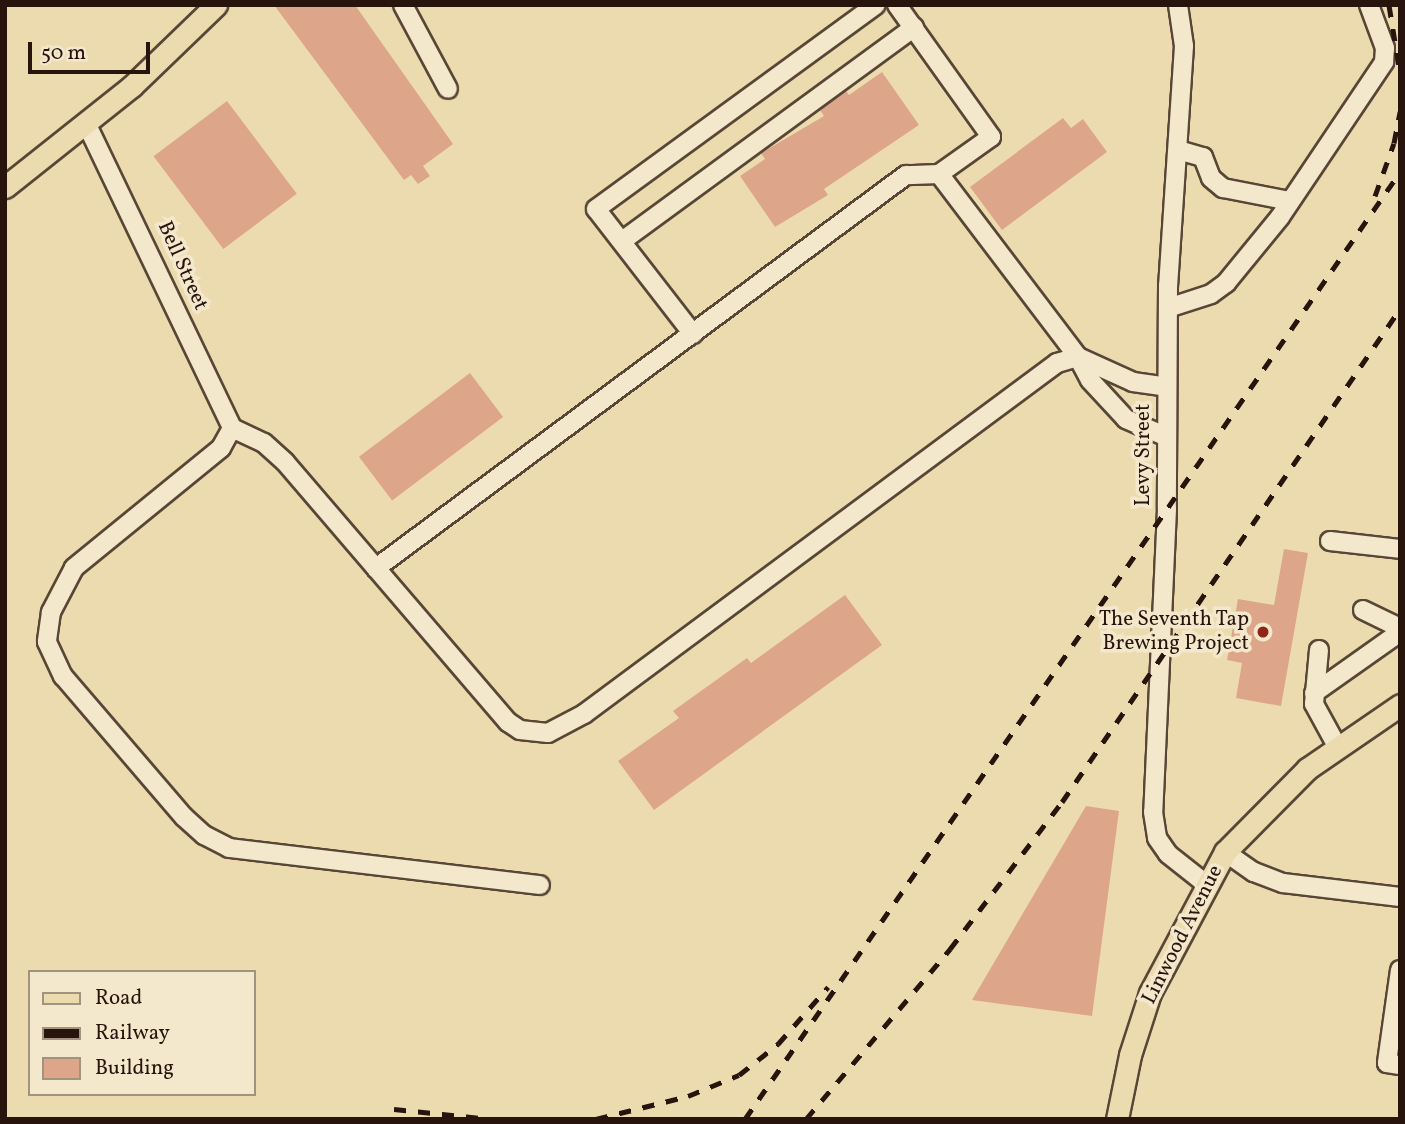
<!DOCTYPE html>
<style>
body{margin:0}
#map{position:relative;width:1405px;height:1124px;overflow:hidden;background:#eddbb0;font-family:Vollkorn,serif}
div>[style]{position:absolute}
.building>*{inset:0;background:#dda68a;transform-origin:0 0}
.roads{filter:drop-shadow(2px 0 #584636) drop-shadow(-2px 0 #584636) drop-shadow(0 2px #584636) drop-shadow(0 -2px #584636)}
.minor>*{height:18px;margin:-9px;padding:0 9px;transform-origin:9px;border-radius:9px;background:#f3e8cc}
.major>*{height:21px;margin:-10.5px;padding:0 10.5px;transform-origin:10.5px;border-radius:10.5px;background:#eddbb0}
.rail>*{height:5px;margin-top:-2.5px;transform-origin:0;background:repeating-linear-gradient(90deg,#26140d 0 12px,transparent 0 24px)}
.dots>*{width:19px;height:19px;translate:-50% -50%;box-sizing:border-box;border:4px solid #f3e8cc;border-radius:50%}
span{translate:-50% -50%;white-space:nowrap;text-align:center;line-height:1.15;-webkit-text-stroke:7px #f3e8cc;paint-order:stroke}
.street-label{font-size:21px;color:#26140d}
.poi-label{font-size:21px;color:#26140d}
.right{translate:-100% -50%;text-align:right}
.frame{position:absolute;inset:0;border:7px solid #26140d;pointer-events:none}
.legend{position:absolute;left:28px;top:970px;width:228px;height:126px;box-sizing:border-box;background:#f3e8cc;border:2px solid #a19380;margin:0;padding:9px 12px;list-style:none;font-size:21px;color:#26140d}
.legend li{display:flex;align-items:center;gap:14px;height:35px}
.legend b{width:35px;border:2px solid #a19380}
.scale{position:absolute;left:28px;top:42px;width:122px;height:32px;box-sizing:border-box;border:4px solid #26140d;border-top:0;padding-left:9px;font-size:21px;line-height:24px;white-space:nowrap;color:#26140d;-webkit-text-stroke:5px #f3e8cc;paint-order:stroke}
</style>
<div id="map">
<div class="building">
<div style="clip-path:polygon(274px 5px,355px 5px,453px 144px,423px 166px,430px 176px,418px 184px,411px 175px,404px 180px)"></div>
<div style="clip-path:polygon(882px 72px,919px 125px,824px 189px,828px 195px,775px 227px,740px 176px,765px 159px,761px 153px,824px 116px,820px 110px,846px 91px,849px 95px)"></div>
<div style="left:227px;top:101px;width:116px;height:92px;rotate:53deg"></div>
<div style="clip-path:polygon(1063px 118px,1071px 128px,1083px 119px,1107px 152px,1002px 230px,970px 187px)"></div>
<div style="left:470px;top:373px;width:55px;height:139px;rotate:53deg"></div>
<div style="clip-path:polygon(1284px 549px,1308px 553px,1281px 706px,1236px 698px,1242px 663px,1227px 660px,1238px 599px,1274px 605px)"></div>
<div style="clip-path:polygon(845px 595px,882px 645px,654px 810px,618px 761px,679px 718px,673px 711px,747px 658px,751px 663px)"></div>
<div style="clip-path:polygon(1086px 806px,1119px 811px,1092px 1016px,972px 1000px)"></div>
</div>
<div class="roads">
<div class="minor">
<div style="left:403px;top:5px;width:95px;rotate:61.8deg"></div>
<div style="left:897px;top:5px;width:162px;rotate:54.5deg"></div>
<div style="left:991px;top:137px;width:64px;rotate:144.6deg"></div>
<div style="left:1178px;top:5px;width:41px;rotate:81.7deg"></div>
<div style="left:1184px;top:46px;width:240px;rotate:93.8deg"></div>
<div style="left:1168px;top:285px;width:224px;rotate:90.3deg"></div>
<div style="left:1167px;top:509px;width:303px;rotate:92.6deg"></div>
<div style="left:1153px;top:812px;width:26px;rotate:81deg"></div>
<div style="left:1157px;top:838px;width:19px;rotate:55deg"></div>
<div style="left:1168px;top:854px;width:48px;rotate:38.3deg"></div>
<div style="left:87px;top:125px;width:336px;rotate:64.4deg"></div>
<div style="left:1178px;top:150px;width:26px;rotate:16deg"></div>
<div style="left:1203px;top:157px;width:22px;rotate:69deg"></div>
<div style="left:1211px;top:178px;width:16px;rotate:40deg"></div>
<div style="left:1223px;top:188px;width:68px;rotate:11deg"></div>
<div style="left:622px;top:241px;width:362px;rotate:-36.2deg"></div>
<div style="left:1168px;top:308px;width:45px;rotate:-18deg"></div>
<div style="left:1211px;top:294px;width:19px;rotate:-36deg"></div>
<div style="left:1226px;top:283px;width:85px;rotate:-50.7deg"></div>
<div style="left:1280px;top:217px;width:187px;rotate:-56.1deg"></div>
<div style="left:1384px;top:62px;width:14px;rotate:-86deg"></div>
<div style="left:1385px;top:48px;width:46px;rotate:-110.4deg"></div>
<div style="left:693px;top:334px;width:158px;rotate:-127.8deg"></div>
<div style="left:596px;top:209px;width:346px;rotate:-36.1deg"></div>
<div style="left:232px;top:428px;width:35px;rotate:25deg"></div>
<div style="left:264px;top:443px;width:28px;rotate:42deg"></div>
<div style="left:285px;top:462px;width:343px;rotate:49.4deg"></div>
<div style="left:508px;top:722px;width:14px;rotate:34deg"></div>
<div style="left:520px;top:730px;width:28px;rotate:6deg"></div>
<div style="left:548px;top:733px;width:41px;rotate:-27.8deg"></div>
<div style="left:584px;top:714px;width:589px;rotate:-36.58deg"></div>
<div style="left:1057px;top:363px;width:22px;rotate:-16deg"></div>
<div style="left:1078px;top:357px;width:230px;rotate:-127.2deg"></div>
<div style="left:939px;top:174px;width:33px;rotate:178deg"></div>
<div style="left:906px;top:175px;width:660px;rotate:143.44deg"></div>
<div style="left:232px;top:428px;width:23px;rotate:119deg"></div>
<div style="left:221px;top:448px;width:190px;rotate:140.8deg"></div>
<div style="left:74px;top:568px;width:50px;rotate:117.6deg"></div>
<div style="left:51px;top:612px;width:30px;rotate:98deg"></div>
<div style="left:47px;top:642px;width:38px;rotate:65deg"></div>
<div style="left:63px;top:676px;width:186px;rotate:49.4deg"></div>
<div style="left:184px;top:817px;width:27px;rotate:42deg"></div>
<div style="left:204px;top:835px;width:28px;rotate:27deg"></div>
<div style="left:229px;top:848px;width:313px;rotate:6.8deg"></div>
<div style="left:1167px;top:437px;width:45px;rotate:-156.3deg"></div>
<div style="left:1126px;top:419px;width:53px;rotate:-132.7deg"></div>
<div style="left:1090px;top:380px;width:26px;rotate:-118deg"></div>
<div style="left:1078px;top:357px;width:60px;rotate:24.4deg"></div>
<div style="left:1133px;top:382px;width:34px;rotate:8deg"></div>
<div style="left:1330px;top:541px;width:70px;rotate:6.5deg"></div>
<div style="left:1363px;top:610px;width:41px;rotate:25.9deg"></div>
<div style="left:1319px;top:650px;width:54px;rotate:95.3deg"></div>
<div style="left:1314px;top:704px;width:48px;rotate:61.3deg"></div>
<div style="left:1314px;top:693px;width:105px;rotate:-35.3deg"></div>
<div style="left:1225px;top:852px;width:35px;rotate:35deg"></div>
<div style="left:1254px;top:872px;width:31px;rotate:21deg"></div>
<div style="left:1283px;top:883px;width:118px;rotate:6.8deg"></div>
<div style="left:1400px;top:970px;width:94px;rotate:98deg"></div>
<div style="left:1387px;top:1063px;width:13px;rotate:9deg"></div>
</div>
<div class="major">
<div style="left:5px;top:187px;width:162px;rotate:-38.5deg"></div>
<div style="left:132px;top:86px;width:117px;rotate:-44deg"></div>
<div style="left:1117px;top:1119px;width:65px;rotate:-78.5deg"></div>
<div style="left:1130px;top:1055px;width:65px;rotate:-72.1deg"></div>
<div style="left:1150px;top:993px;width:160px;rotate:-62deg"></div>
<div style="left:1225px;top:852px;width:117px;rotate:-45.3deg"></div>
<div style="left:1307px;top:769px;width:113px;rotate:-34.5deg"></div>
</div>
</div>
<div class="rail">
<div style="left:1389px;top:5px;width:69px;rotate:80.8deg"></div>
<div style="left:1375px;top:196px;width:56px;rotate:-70.3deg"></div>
<div style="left:1394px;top:143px;width:32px;rotate:-79deg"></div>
<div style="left:394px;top:1109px;width:97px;rotate:5.9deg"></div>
<div style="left:596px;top:1119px;width:95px;rotate:-14deg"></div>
<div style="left:688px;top:1096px;width:55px;rotate:-22.4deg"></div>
<div style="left:739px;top:1075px;width:50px;rotate:-38.5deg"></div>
<div style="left:778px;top:1044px;width:76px;rotate:-48.7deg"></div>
<div style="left:745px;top:1119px;width:1151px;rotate:-55.33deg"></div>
<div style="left:806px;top:1119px;width:223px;rotate:-49.7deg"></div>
<div style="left:950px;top:949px;width:185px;rotate:-52.7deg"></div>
<div style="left:1062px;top:802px;width:598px;rotate:-55.57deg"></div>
</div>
<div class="dots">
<div style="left:1263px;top:632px;background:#8f2418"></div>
</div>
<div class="street-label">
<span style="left:182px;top:266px;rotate:66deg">Bell Street</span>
<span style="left:1144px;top:455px;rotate:-90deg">Levy Street</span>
<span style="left:1183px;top:935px;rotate:-63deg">Linwood Avenue</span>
</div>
<div class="poi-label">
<span class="right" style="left:1249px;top:632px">The Seventh Tap<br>Brewing Project</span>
</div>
<div class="frame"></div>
<ul class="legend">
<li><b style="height:9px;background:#eddbb0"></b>Road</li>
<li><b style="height:9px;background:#26140d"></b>Railway</li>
<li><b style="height:19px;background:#dda68a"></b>Building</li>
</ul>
<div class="scale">50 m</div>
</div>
